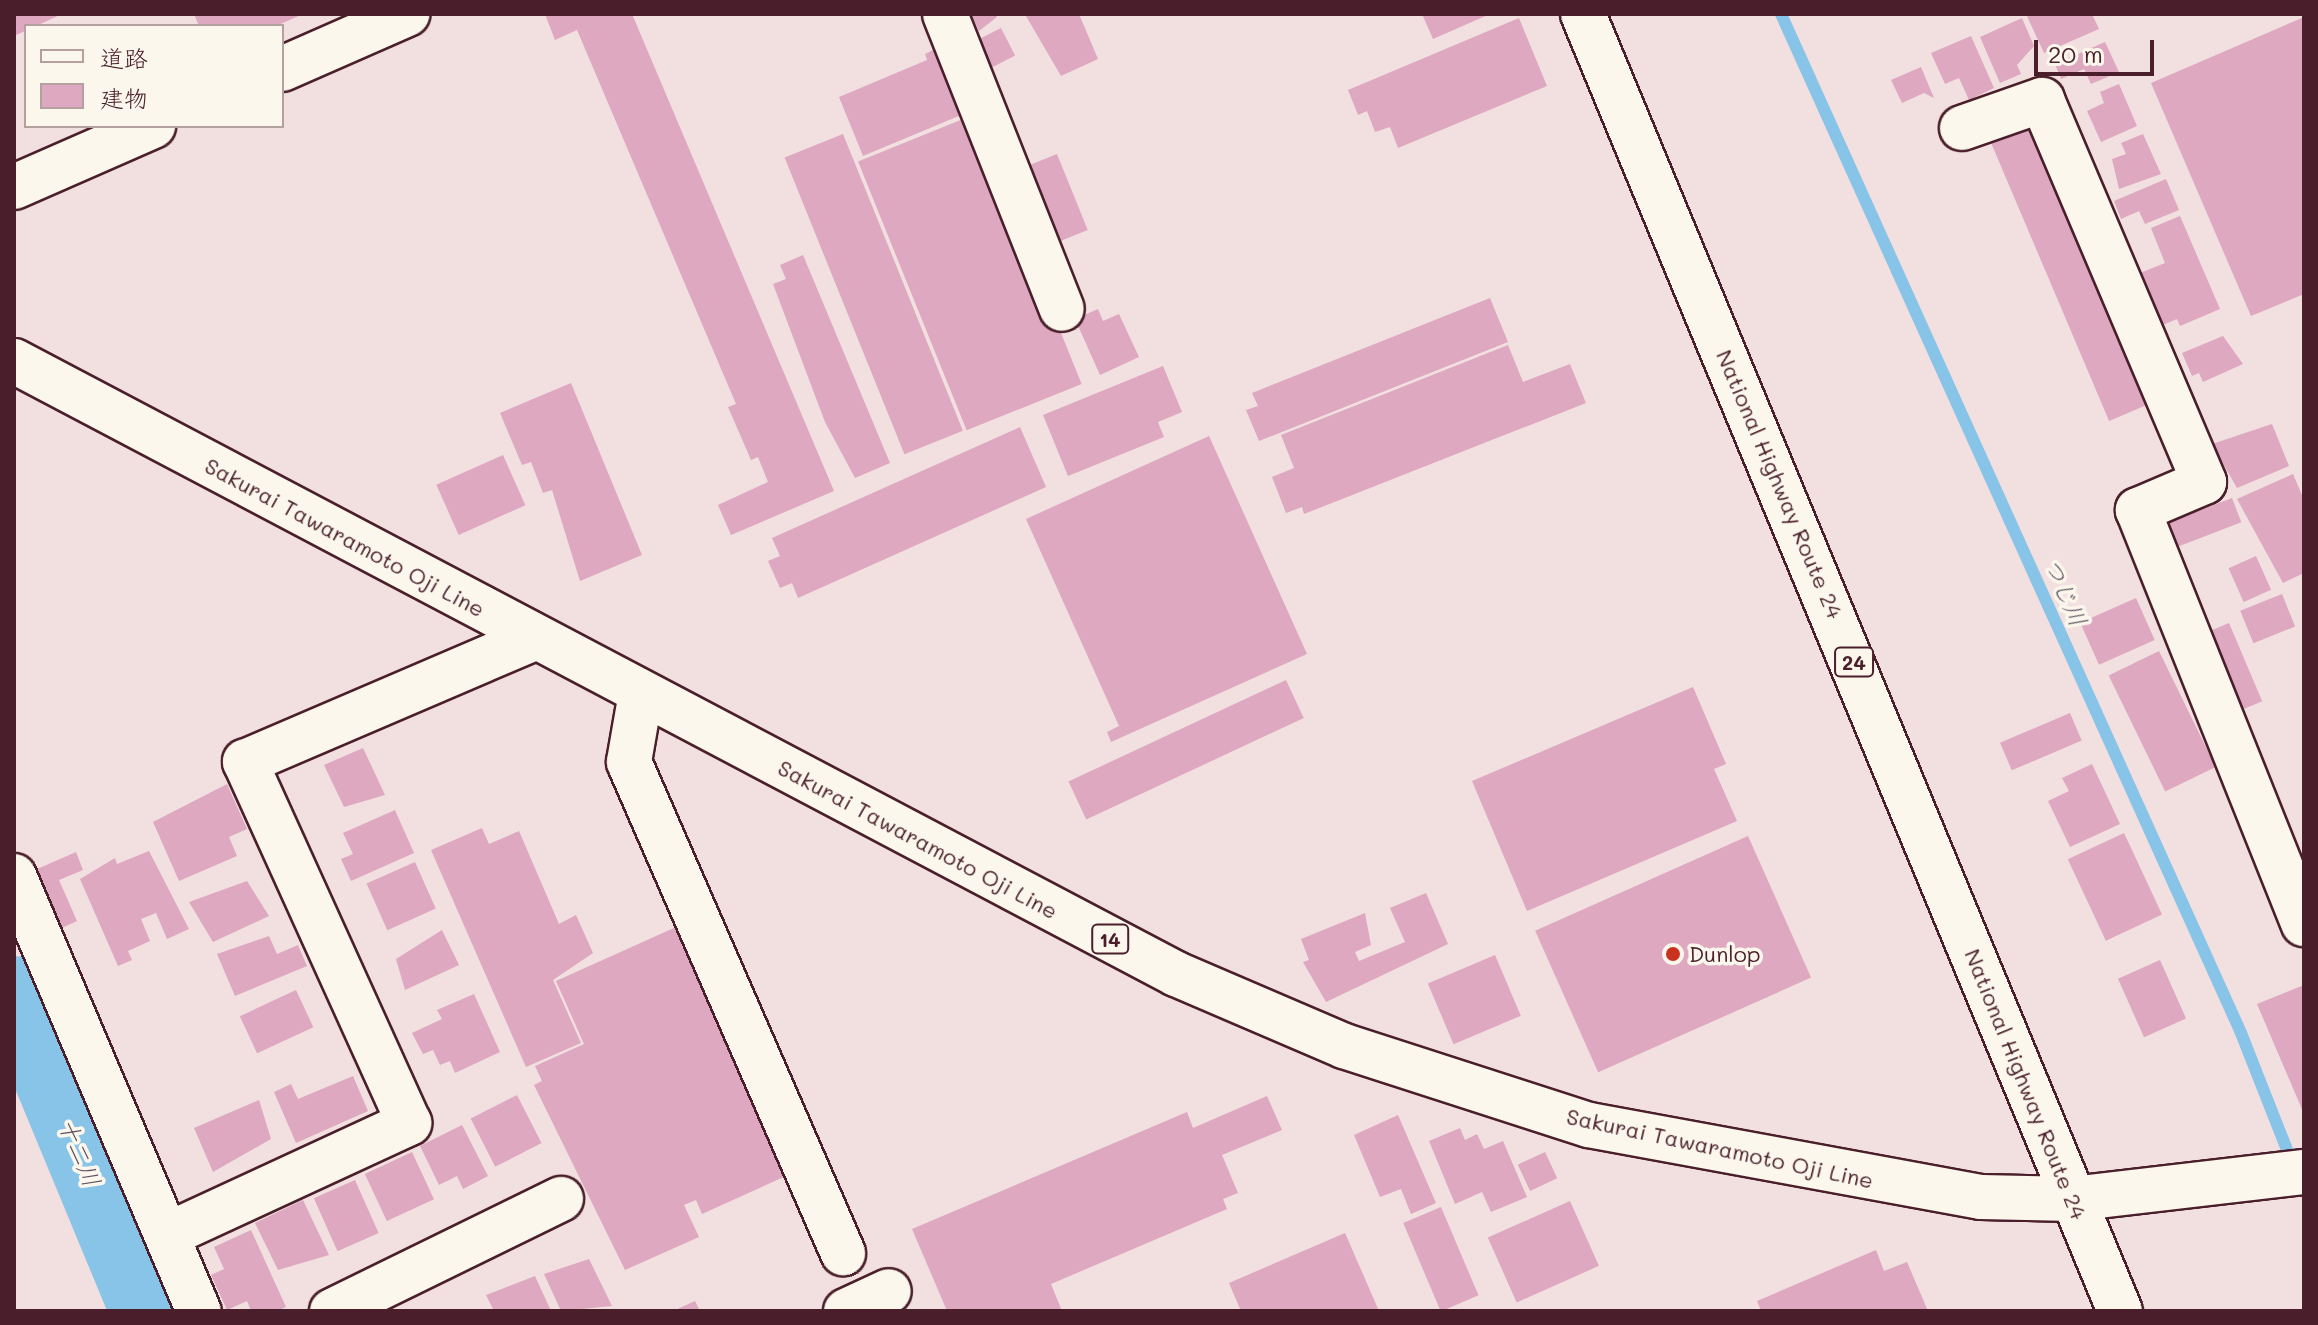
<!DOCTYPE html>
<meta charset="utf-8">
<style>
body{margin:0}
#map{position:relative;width:2318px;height:1325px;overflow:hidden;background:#f2dfdf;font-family:Mali,"Klee One",sans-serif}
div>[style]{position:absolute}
.stream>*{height:12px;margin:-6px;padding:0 6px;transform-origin:6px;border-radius:6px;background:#87c4e7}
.river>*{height:72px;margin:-36px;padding:0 36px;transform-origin:36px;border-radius:36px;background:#87c4e7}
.building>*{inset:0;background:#dda8c0;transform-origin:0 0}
.roads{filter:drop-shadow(2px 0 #4a1f2b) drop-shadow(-2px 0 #4a1f2b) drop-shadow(0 2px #4a1f2b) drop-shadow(0 -2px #4a1f2b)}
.minor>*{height:44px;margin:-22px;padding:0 22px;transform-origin:22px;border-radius:22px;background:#fbf7ec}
.major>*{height:44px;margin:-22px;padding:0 22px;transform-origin:22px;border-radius:22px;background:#fbf7ec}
.highway>*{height:44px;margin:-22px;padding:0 22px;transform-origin:22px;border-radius:22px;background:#fbf7ec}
.dots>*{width:22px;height:22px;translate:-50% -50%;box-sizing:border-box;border:4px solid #fbf7ec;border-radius:50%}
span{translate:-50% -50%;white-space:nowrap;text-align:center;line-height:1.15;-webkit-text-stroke:7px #fbf7ec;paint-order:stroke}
.shield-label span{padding:2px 6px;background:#fbf7ec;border:2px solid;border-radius:6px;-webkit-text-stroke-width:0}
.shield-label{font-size:20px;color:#4a1f2b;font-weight:700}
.street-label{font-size:22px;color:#4a1f2b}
.poi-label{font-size:22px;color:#4a1f2b}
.left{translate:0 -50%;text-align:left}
.water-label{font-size:24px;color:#5c5163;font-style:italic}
.frame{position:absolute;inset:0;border:16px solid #4a1f2b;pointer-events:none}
.legend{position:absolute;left:24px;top:24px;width:260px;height:104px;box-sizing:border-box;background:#fbf7ec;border:2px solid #b4a19f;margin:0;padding:10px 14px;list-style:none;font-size:24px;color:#4a1f2b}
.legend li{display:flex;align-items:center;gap:16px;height:40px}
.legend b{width:40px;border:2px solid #b4a19f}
.scale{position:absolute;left:2034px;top:40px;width:120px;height:36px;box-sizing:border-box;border:4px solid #4a1f2b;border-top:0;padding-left:10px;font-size:24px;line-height:28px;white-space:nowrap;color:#4a1f2b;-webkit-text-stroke:6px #fbf7ec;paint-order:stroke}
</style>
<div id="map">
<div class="stream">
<div style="left:1781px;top:14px;width:1118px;rotate:65.7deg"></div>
<div style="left:2241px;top:1033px;width:142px;rotate:68.5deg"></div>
</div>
<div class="river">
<div style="left:14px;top:992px;width:345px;rotate:67.5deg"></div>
</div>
<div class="building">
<div style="clip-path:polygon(14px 14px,62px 14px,14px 36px)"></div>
<div style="clip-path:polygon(194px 14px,303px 14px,276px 26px,199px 26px)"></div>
<div style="clip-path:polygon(545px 14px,632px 14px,834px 491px,731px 535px,718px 505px,768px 482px,758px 457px,751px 460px,728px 407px,736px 404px,577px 30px,555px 40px)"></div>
<div style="clip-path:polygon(971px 14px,995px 14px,997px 17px,979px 31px)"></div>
<div style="clip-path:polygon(1079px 14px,1098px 59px,1061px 76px,1026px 16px)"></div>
<div style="clip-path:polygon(1422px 14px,1490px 14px,1433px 39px)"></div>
<div style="clip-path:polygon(2026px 14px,2092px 14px,2099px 29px,2044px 53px)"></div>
<div style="clip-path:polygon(2304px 17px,2304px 294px,2251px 316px,2151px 83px)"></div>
<div style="clip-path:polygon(1519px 18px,1547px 86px,1398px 148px,1390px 127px,1375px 132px,1367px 111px,1358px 115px,1348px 90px)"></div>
<div style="clip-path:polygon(2022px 18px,2034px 46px,2017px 65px,2021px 74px,2000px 83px,1980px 37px)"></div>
<div style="left:1001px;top:28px;width:31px;height:26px;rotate:63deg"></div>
<div style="clip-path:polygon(1971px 36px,1994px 88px,1969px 100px,1959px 78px,1945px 84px,1931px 53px)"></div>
<div style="clip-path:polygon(2105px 42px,2119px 72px,2091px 84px,2084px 69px,2061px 79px,2055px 64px)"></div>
<div style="clip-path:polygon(939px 47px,966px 113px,863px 156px,839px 97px,927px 60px,925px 54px)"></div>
<div style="clip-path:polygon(1921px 67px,1934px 98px,1924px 93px,1902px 103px,1891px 80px)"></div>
<div style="clip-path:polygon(2119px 84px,2137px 126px,2101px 142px,2087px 111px,2104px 103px,2100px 92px)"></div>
<div style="left:2038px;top:110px;width:314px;height:56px;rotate:67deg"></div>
<div style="left:973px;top:115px;width:290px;height:124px;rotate:68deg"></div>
<div style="left:843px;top:134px;width:320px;height:63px;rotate:68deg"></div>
<div style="clip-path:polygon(2143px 134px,2161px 174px,2119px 189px,2112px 159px,2126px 154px,2121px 143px)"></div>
<div style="left:1057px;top:154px;width:82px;height:34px;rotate:68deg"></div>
<div style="clip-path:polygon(2166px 179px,2179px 210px,2145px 224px,2139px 211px,2121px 219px,2114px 201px)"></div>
<div style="clip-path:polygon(2180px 216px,2220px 309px,2180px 326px,2177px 319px,2163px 325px,2140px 273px,2165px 263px,2151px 228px)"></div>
<div style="clip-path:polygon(803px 255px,890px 463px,855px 478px,825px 422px,773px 284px,786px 279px,780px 265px)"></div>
<div style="clip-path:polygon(1490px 298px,1508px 342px,1259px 441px,1246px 410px,1258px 406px,1252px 393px)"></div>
<div style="clip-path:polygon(1098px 309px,1103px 321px,1119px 314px,1139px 357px,1100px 375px,1075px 319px)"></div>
<div style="clip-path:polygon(2223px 336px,2243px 364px,2203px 382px,2199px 373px,2192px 376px,2182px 353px)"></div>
<div style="clip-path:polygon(1508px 345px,1523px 382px,1570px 364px,1586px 403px,1304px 514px,1302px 507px,1286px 513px,1272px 477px,1294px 468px,1281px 435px)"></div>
<div style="clip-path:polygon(1163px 366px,1182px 412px,1158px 422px,1164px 437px,1068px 476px,1043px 415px)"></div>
<div style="clip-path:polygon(571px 383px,642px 555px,580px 581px,552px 490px,543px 493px,531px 462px,522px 465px,500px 413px)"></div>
<div style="clip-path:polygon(2272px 424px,2289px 466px,2237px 488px,2212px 444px)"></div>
<div style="clip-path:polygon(1020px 427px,1046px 487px,798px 598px,792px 583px,780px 588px,768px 561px,780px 556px,772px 538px)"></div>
<div style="clip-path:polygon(1209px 436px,1307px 654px,1111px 742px,1107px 732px,1119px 726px,1026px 519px)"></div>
<div style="left:503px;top:455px;width:55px;height:73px;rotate:66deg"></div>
<div style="clip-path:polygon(2293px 474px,2304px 500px,2304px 573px,2283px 583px,2237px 499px)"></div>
<div style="left:2232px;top:498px;width:26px;height:78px;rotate:69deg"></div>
<div style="left:2256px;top:556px;width:37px;height:30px;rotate:66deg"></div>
<div style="left:2282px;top:594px;width:35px;height:45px;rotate:68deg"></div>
<div style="left:2136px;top:598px;width:46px;height:61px;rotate:66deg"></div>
<div style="left:2229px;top:623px;width:85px;height:29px;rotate:67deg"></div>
<div style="left:2159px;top:651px;width:129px;height:56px;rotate:64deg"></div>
<div style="left:1286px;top:680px;width:42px;height:240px;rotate:65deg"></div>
<div style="clip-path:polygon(1693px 687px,1726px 764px,1714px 769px,1737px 821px,1527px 911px,1472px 781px)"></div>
<div style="left:2070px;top:713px;width:30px;height:76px;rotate:67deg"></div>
<div style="clip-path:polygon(363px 748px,385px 795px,344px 807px,324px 765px)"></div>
<div style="clip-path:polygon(2092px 764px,2120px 824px,2070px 847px,2048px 801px,2069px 791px,2062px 778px)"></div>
<div style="clip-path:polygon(227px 784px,247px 829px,229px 837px,237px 856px,179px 881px,153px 822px)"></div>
<div style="clip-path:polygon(395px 810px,414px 853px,351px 881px,341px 859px,353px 854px,343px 833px)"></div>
<div style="clip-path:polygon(482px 828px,489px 844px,519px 831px,559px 924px,576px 915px,593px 953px,553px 980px,581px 1043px,526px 1067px,431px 850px)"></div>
<div style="left:2124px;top:833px;width:90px;height:62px;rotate:65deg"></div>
<div style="left:1748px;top:836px;width:155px;height:233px;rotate:66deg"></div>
<div style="clip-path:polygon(149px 851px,189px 929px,167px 939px,156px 913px,141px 919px,150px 941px,128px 951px,132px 960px,118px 966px,80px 879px,115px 858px,117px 864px)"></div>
<div style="clip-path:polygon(76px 852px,83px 870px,59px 880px,77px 921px,53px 932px,28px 873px)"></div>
<div style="left:415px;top:862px;width:51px;height:53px;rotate:66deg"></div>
<div style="clip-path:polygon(247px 881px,269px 916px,213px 942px,189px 902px)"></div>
<div style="clip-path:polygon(1426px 893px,1448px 944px,1326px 1002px,1303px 962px,1309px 960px,1301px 939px,1365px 913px,1371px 945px,1355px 952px,1359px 961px,1405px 942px,1390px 908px)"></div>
<div style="clip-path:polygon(676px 927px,788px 1175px,702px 1214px,696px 1200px,684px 1205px,699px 1237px,625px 1270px,534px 1085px,542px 1081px,535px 1066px,584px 1044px,556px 981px)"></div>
<div style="clip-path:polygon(442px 930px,459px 965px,405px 990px,396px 959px)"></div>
<div style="clip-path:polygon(269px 936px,277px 954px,298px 945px,307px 966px,235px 996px,217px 954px)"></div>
<div style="left:1495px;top:955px;width:66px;height:73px;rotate:67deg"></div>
<div style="left:2160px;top:960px;width:64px;height:46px;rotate:66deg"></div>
<div style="clip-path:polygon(2304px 985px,2304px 1114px,2257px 1004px)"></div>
<div style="left:296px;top:990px;width:41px;height:62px;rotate:65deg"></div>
<div style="clip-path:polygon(474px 994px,500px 1052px,455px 1073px,450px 1061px,440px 1065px,433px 1050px,423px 1054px,412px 1033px,442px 1019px,437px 1010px)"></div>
<div style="clip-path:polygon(353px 1076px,368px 1111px,296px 1143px,274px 1092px,291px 1084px,298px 1099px)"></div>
<div style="left:517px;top:1095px;width:54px;height:52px;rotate:63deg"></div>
<div style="clip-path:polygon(1267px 1096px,1282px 1130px,1222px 1155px,1238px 1193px,1223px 1199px,1227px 1209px,1051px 1284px,1062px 1311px,947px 1311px,912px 1229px,1187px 1112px,1193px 1128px)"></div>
<div style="clip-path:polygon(259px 1100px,271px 1139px,213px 1172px,194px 1128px)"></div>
<div style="clip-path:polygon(1398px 1115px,1436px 1203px,1411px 1214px,1401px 1189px,1380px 1197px,1354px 1135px)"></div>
<div style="clip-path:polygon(462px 1125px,488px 1176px,463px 1189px,457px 1176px,439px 1185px,420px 1146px)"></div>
<div style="clip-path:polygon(1460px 1128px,1465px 1140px,1477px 1134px,1484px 1149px,1503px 1141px,1527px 1197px,1491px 1212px,1482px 1192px,1455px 1204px,1429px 1141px)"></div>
<div style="left:412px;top:1152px;width:52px;height:52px;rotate:65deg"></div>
<div style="left:1545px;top:1152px;width:29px;height:30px;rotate:65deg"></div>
<div style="left:355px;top:1180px;width:58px;height:45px;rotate:66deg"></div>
<div style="clip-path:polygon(303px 1200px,329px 1255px,278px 1270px,255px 1223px)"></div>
<div style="left:1570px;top:1201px;width:71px;height:90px;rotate:66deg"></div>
<div style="left:1441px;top:1207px;width:96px;height:41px;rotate:67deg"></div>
<div style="clip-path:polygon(251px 1230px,286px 1307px,276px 1311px,251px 1311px,247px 1301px,227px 1310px,211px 1275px,224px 1269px,214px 1247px)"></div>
<div style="clip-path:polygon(1345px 1233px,1379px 1311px,1241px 1311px,1229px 1283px)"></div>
<div style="clip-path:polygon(1876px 1250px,1884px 1271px,1907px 1262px,1928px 1311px,1761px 1311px,1757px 1301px)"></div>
<div style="clip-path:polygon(589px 1259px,612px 1306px,561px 1311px,544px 1274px)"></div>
<div style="clip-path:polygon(535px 1276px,551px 1311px,494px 1311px,486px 1295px)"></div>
<div style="clip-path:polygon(695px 1301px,700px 1311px,673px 1311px)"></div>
</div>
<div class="roads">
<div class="minor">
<div style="left:945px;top:14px;width:317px;rotate:68.4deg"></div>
<div style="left:282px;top:69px;width:137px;rotate:-23.7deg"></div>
<div style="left:1962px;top:128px;width:85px;rotate:-19.3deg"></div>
<div style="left:2042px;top:100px;width:415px;rotate:67deg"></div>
<div style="left:2204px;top:482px;width:72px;rotate:157deg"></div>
<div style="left:2138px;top:510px;width:446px;rotate:68.2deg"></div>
<div style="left:14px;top:187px;width:152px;rotate:-23.7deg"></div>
<div style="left:641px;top:693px;width:70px;rotate:99.9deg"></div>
<div style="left:629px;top:762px;width:536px;rotate:66.45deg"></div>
<div style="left:14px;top:876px;width:473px;rotate:67deg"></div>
<div style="left:167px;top:1235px;width:267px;rotate:-24.8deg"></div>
<div style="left:409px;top:1123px;width:397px;rotate:-114.4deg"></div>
<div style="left:245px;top:762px;width:315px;rotate:-23.2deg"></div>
<div style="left:332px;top:1311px;width:255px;rotate:-26.1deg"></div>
<div style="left:846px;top:1311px;width:47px;rotate:-24.9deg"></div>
</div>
<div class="major">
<div style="left:14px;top:361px;width:1314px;rotate:27.81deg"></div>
<div style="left:1176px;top:974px;width:183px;rotate:23.2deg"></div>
<div style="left:1344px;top:1046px;width:257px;rotate:17.9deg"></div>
<div style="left:1589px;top:1125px;width:399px;rotate:10.4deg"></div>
<div style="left:1981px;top:1197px;width:92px;rotate:1.2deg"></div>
<div style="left:2073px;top:1199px;width:233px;rotate:-6.7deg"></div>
</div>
<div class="highway">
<div style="left:1583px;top:14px;width:1404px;rotate:67.51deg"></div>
</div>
</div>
<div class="dots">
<div style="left:1673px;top:954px;background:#c8321e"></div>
</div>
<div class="shield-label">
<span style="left:1854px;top:662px">24</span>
<span style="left:1110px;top:939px">14</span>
</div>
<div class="street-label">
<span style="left:1780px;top:484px;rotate:67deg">National Highway Route 24</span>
<span style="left:345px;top:537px;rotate:28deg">Sakurai Tawaramoto Oji Line</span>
<span style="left:918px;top:839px;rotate:28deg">Sakurai Tawaramoto Oji Line</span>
<span style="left:2026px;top:1084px;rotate:68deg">National Highway Route 24</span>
<span style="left:1720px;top:1148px;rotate:12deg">Sakurai Tawaramoto Oji Line</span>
</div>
<div class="poi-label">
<span class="left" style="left:1689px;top:954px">Dunlop</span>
</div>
<div class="water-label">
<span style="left:2066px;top:592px;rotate:66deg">つじ川</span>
<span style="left:80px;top:1152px;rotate:67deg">十二川</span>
</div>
<div class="frame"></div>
<ul class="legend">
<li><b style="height:10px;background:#fbf7ec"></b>道路</li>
<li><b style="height:22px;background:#dda8c0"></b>建物</li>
</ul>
<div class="scale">20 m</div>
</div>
